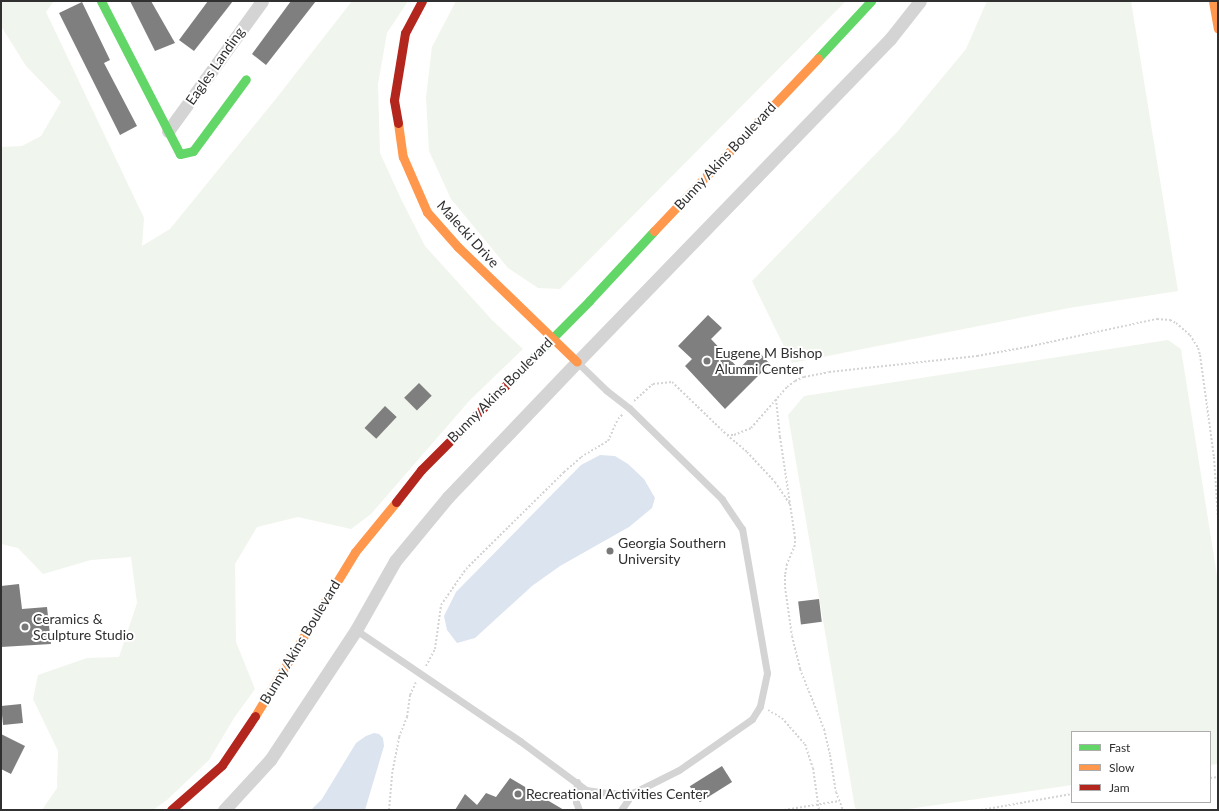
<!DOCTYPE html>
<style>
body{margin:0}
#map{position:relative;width:1219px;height:811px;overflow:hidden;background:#fff;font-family:Lato,sans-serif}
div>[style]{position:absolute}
.green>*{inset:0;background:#f0f5ed}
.water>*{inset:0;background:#dce4f0}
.building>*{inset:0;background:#7f7f7f;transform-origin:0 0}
.path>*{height:2px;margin-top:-1px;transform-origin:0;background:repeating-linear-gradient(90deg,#d4d4d4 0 2px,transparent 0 4px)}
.lane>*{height:7px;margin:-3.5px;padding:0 3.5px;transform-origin:3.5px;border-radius:3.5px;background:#d4d4d4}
.street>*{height:13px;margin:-6.5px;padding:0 6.5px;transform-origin:6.5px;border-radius:6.5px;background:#d4d4d4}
.fast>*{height:9px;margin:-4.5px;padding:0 4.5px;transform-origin:4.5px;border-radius:4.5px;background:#63d668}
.slow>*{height:9px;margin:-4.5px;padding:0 4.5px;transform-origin:4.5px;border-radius:4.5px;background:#ff974d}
.jam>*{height:9px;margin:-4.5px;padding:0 4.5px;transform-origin:4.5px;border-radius:4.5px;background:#b3261e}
.dots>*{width:11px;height:11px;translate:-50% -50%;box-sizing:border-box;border:2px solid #fff;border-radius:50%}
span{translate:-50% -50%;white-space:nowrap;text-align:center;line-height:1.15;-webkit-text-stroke:4px #fff;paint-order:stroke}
.street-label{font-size:14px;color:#303030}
.poi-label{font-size:14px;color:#303030}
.left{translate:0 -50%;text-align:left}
.frame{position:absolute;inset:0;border:2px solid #303030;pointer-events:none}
.legend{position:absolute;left:1071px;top:731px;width:140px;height:72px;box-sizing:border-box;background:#fff;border:1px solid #acacac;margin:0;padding:5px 7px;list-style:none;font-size:12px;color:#303030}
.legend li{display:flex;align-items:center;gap:8px;height:20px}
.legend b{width:20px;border:1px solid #acacac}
</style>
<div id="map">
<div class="green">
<div style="clip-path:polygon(1px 1px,54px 1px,46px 12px,144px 218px,142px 246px,170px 229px,275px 100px,352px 1px,408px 1px,387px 33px,378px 84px,380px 153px,402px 201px,425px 246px,492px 320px,523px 349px,470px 400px,371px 514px,351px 529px,298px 517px,257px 527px,235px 564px,236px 642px,255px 689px,234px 718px,209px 760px,167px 800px,153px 810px,42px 810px,57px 788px,58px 751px,33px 699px,38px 675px,87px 658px,119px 657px,137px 603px,131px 557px,91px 560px,43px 574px,18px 548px,1px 544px,1px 147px,22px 146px,41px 136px,61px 102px,26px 66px,1px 26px)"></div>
<div style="clip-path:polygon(456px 1px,846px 1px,560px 289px,538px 288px,508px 268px,451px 199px,429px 151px,426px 97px,432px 47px)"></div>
<div style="clip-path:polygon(987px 1px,1131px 1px,1178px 291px,1069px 308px,792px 363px,752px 281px,898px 131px,966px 49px)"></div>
<div style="clip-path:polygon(1168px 340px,1181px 349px,1218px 582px,1218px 764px,1210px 765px,1210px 732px,1072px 732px,1072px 785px,902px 810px,858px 810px,855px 808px,788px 415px,804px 396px)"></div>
</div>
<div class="water">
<div style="clip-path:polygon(600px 455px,615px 456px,628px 464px,644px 479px,655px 498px,652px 508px,629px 527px,560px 566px,532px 586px,475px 638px,457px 643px,447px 630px,444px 616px,456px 592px,581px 465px)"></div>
<div style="clip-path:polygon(374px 733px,379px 734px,383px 738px,384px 746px,365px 810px,311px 810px,322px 799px,356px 743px,366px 736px)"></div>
</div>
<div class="building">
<div style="clip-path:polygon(130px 1px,151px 1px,175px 43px,155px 51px)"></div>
<div style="clip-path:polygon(208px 1px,233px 1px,194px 51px,179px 40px)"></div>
<div style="clip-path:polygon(291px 1px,316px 1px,266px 65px,252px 54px)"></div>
<div style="clip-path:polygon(82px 2px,110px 60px,104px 63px,137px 126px,120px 135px,59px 13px)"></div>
<div style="clip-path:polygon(708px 315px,722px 328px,711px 339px,739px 369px,757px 350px,770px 364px,725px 409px,685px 366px,692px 359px,678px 346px)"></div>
<div style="left:419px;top:383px;width:18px;height:21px;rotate:45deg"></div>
<div style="left:385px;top:406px;width:16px;height:30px;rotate:43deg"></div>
<div style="clip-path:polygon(19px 584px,22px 609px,47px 607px,51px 644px,1px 647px,1px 586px)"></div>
<div style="left:819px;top:599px;width:23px;height:21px;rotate:83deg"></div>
<div style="left:21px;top:704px;width:19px;height:20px;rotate:84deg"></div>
<div style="clip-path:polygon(1px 734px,25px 746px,11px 774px,1px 769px)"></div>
<div style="left:722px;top:766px;width:19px;height:38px;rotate:58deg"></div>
<div style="clip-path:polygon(510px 778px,564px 810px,455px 810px,465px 794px,477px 805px,486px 793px,496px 797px)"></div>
</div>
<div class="path">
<div style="left:776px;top:399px;width:38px;rotate:84deg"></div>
<div style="left:780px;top:437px;width:101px;rotate:81.5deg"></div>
<div style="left:795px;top:537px;width:8px;rotate:90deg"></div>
<div style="left:795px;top:545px;width:21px;rotate:113deg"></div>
<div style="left:787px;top:564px;width:11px;rotate:100deg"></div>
<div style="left:785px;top:575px;width:12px;rotate:90deg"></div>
<div style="left:785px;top:587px;width:49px;rotate:81.9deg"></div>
<div style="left:792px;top:636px;width:34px;rotate:76deg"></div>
<div style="left:800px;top:669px;width:65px;rotate:68.2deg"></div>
<div style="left:824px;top:729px;width:27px;rotate:77deg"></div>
<div style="left:830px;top:755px;width:37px;rotate:81deg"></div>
<div style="left:836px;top:792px;width:19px;rotate:69deg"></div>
<div style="left:634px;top:401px;width:25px;rotate:-42deg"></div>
<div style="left:653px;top:384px;width:19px;rotate:-6deg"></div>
<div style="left:672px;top:382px;width:76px;rotate:43.9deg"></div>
<div style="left:727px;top:435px;width:7px"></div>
<div style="left:734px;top:435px;width:18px;rotate:-22deg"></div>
<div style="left:751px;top:428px;width:55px;rotate:-48.7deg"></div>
<div style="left:787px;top:387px;width:10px;rotate:-37deg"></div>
<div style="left:795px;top:381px;width:10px;rotate:-24deg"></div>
<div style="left:804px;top:377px;width:25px;rotate:-11deg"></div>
<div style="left:829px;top:372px;width:149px;rotate:-6.2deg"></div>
<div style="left:977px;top:356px;width:51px;rotate:-10.2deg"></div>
<div style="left:1027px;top:347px;width:133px;rotate:-12.2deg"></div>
<div style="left:1157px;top:319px;width:13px;rotate:4deg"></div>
<div style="left:1170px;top:320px;width:7px;rotate:27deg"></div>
<div style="left:1176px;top:323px;width:18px;rotate:41deg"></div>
<div style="left:1190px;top:335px;width:15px;rotate:58deg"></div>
<div style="left:1198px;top:348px;width:7px;rotate:74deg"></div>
<div style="left:1200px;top:355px;width:103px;rotate:82.2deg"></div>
<div style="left:1214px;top:457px;width:62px;rotate:86.3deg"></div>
<div style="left:727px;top:435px;width:26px;rotate:40deg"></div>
<div style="left:747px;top:452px;width:41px;rotate:47deg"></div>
<div style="left:775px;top:482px;width:27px;rotate:56deg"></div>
<div style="left:426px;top:666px;width:19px;rotate:-62deg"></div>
<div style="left:435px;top:649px;width:44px;rotate:-82.2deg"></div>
<div style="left:441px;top:605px;width:44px;rotate:-55.2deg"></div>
<div style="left:466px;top:569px;width:138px;rotate:-44.7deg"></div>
<div style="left:564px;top:472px;width:23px;rotate:-41deg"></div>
<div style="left:581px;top:457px;width:31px;rotate:-31deg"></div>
<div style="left:608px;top:441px;width:24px;rotate:-66deg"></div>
<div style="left:618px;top:419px;width:7px;rotate:-45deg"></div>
<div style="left:768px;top:710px;width:16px;rotate:30deg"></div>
<div style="left:782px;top:718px;width:35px;rotate:49deg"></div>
<div style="left:805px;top:744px;width:25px;rotate:72deg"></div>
<div style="left:813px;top:768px;width:42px;rotate:81.9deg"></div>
<div style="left:1210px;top:778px;width:8px;rotate:-7deg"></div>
<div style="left:389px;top:810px;width:36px;rotate:-85deg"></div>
<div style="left:392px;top:774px;width:38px;rotate:-79deg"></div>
<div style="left:399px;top:737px;width:22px;rotate:-68deg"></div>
<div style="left:407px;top:717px;width:22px;rotate:-82deg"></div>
<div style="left:410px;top:695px;width:14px;rotate:-65deg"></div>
<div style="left:784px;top:810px;width:56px;rotate:-9.3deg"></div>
<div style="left:981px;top:810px;width:92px;rotate:-10deg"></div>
</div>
<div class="lane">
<div style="left:356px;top:630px;width:198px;rotate:34.1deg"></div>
<div style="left:520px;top:741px;width:82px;rotate:36.6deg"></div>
<div style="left:586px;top:790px;width:21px;rotate:8deg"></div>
<div style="left:607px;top:793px;width:26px"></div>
<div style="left:633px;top:793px;width:51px;rotate:-26.6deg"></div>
<div style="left:679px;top:770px;width:89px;rotate:-34.9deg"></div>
<div style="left:752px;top:719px;width:15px;rotate:-58deg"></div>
<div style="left:760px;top:706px;width:34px;rotate:-78deg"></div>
<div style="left:767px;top:673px;width:146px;rotate:-99.8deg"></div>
<div style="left:742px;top:529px;width:36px;rotate:-124deg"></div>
<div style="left:722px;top:499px;width:130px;rotate:-135.6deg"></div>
<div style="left:629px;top:408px;width:29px;rotate:-142deg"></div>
<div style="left:606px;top:390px;width:40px;rotate:-136deg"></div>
<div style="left:577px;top:782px;width:20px;rotate:93deg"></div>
<div style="left:576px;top:802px;width:9px;rotate:69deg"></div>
<div style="left:621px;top:810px;width:21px;rotate:-55deg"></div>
</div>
<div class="street">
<div style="left:168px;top:131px;width:160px;rotate:-54.1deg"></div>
<div style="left:224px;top:810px;width:68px;rotate:-47.4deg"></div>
<div style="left:270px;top:760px;width:156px;rotate:-56.5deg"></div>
<div style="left:356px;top:630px;width:79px;rotate:-60.5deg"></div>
<div style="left:395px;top:561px;width:83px;rotate:-50.4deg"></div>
<div style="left:448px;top:497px;width:187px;rotate:-46.3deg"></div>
<div style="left:577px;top:362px;width:450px;rotate:-45.9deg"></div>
<div style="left:890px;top:39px;width:48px;rotate:-51.7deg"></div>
</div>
<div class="fast">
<div style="left:101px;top:1px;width:172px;rotate:62.7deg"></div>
<div style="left:180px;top:154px;width:13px;rotate:-13deg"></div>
<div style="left:193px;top:151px;width:89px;rotate:-53.6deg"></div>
<div style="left:818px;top:58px;width:78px;rotate:-47.1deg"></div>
<div style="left:507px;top:384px;width:117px;rotate:-45.3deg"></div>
<div style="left:589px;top:301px;width:96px;rotate:-47.1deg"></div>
</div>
<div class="slow">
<div style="left:1213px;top:1px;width:28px;rotate:80deg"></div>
<div style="left:398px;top:123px;width:34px;rotate:82deg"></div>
<div style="left:403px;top:157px;width:60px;rotate:66.4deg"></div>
<div style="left:427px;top:212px;width:47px;rotate:48.5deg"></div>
<div style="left:458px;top:247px;width:165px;rotate:44deg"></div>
<div style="left:654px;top:231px;width:238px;rotate:-46.5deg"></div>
<div style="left:255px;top:716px;width:192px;rotate:-58.6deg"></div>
<div style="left:355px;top:552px;width:65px;rotate:-50.6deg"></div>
</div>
<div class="jam">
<div style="left:398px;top:123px;width:23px;rotate:-100deg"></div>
<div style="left:394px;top:100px;width:68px;rotate:-80.7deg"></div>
<div style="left:405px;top:33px;width:36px;rotate:-62deg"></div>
<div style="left:396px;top:502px;width:41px;rotate:-52deg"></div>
<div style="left:421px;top:470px;width:122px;rotate:-45deg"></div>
<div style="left:171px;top:810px;width:68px;rotate:-41.4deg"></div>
<div style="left:222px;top:765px;width:59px;rotate:-56deg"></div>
</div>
<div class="dots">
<div style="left:707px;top:361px;background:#787878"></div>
<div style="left:610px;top:551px;background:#787878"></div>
<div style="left:25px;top:627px;background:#787878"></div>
<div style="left:518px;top:794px;background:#787878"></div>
</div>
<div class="street-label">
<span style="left:215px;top:66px;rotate:-55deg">Eagles Landing</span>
<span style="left:725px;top:156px;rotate:-47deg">Bunny Akins Boulevard</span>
<span style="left:468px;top:234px;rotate:48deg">Malecki Drive</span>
<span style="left:500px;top:390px;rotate:-45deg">Bunny Akins Boulevard</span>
<span style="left:300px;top:642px;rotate:-59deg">Bunny Akins Boulevard</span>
</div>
<div class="poi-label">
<span class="left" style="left:715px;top:361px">Eugene M Bishop<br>Alumni Center</span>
<span class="left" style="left:618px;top:551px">Georgia Southern<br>University</span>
<span class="left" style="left:33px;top:627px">Ceramics &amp;<br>Sculpture Studio</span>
<span class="left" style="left:526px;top:794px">Recreational Activities Center</span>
</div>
<div class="frame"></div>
<ul class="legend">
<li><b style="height:5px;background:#63d668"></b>Fast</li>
<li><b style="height:5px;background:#ff974d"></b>Slow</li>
<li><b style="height:5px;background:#b3261e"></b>Jam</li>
</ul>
</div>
